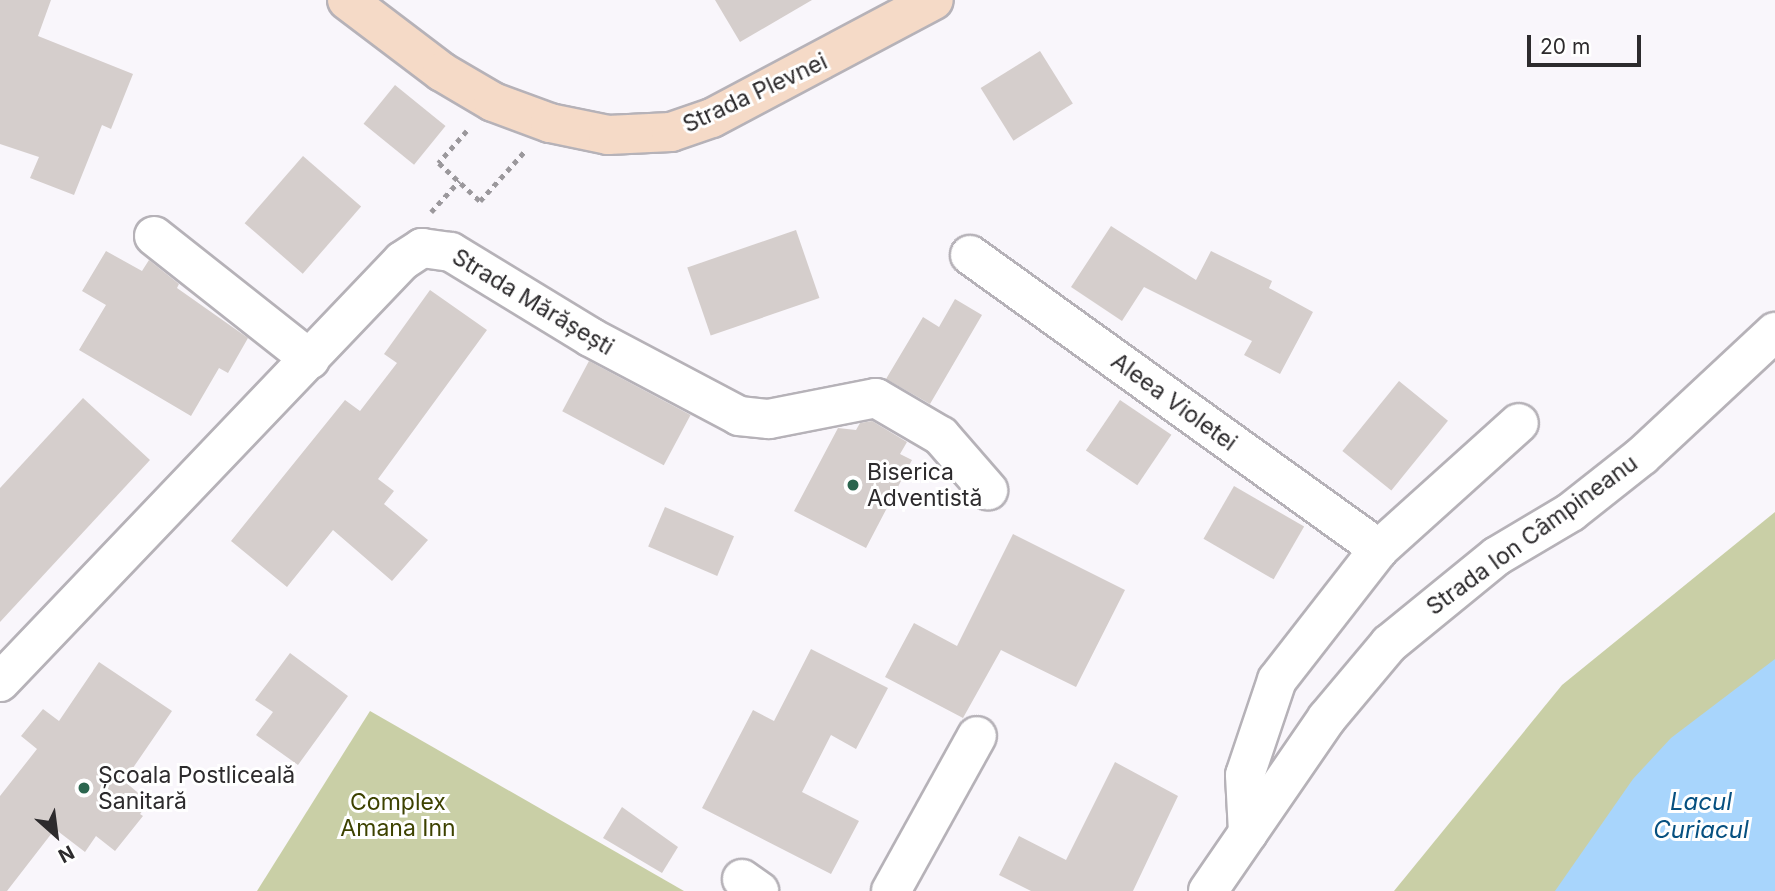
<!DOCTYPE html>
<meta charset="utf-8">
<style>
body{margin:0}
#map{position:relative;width:1775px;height:891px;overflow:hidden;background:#f9f6fb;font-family:Inter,sans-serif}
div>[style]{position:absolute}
.green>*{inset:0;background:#c9cfa6}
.water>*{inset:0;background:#a8d5fc}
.building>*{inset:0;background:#d5cecc;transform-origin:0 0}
.path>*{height:4.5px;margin-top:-2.25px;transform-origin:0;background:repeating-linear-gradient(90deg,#9b989c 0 5px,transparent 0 10px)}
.roads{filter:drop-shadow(2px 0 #b6b2b8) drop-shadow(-2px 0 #b6b2b8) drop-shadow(0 2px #b6b2b8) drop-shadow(0 -2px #b6b2b8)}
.minor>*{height:38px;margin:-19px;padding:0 19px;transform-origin:19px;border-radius:19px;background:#fff}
.major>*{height:38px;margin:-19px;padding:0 19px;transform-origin:19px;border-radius:19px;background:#f5dac7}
.dots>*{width:19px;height:19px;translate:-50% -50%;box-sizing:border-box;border:4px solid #fff;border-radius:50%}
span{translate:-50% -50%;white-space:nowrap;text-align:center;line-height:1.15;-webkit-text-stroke:6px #fff;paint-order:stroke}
.street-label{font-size:23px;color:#2d2b2d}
.poi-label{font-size:23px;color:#2d2b2d}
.left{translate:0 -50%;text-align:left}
.park-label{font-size:23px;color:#3d4200}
.water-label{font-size:24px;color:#065080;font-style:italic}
.north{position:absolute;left:21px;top:800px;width:70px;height:70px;-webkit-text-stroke:5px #fff;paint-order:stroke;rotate:152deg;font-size:19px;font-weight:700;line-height:28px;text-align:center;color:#2d2b2d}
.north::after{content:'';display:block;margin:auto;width:24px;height:32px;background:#2d2b2d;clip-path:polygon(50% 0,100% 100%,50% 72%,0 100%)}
.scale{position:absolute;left:1527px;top:35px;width:114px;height:32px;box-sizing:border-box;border:4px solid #2d2b2d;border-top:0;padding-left:9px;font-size:21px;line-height:24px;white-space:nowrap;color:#2d2b2d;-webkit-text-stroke:5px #fff;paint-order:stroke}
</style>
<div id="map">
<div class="green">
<div style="clip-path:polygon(1775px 512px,1775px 891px,1394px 891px,1562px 685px)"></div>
<div style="clip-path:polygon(370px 711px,684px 891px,257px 891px)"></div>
</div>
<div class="water">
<div style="clip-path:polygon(1775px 659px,1775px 891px,1555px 891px,1633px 779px,1671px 738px)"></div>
</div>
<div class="building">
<div style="clip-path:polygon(0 0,51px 0,38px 36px,133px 74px,111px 129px,102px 125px,74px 195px,30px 178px,39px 157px,0 144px)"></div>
<div style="clip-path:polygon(715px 0,812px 0,740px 42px)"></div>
<div style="left:1040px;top:51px;width:62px;height:70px;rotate:58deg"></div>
<div style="left:395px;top:85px;width:65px;height:50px;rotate:39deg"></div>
<div style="left:303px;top:156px;width:77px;height:89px;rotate:41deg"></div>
<div style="clip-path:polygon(1111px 226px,1196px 280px,1211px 251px,1272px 281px,1269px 288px,1313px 312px,1280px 374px,1244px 355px,1252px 341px,1144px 287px,1122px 321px,1071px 287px)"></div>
<div style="left:796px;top:230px;width:72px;height:115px;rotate:71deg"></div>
<div style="clip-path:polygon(106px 251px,142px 271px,149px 260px,179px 284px,177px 288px,248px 338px,228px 373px,219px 368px,191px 416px,79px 350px,106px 305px,82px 291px)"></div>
<div style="clip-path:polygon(430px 290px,487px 330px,378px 479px,394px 491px,384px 504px,428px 540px,392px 581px,333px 530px,287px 587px,231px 541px,345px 400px,360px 411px,397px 363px,384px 354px)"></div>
<div style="clip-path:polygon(955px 299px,982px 315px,930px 404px,886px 379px,923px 317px,939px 327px)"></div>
<div style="left:589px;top:361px;width:115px;height:57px;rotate:28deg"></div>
<div style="left:1399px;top:381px;width:63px;height:90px;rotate:39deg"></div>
<div style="clip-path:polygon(83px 398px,150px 460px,0 622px,0 488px)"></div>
<div style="left:1120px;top:400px;width:62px;height:61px;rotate:34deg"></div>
<div style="clip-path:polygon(872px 421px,907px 442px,900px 454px,912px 460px,866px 548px,794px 511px,838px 428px,856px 430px,860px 423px)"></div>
<div style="left:1234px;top:486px;width:81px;height:61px;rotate:30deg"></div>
<div style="left:665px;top:507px;width:75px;height:43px;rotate:23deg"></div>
<div style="clip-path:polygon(1013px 534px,1125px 590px,1076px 687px,1001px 650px,963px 718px,885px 677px,914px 623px,957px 646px)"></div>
<div style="clip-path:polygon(811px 649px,888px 688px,856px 749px,831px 735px,802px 792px,859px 821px,831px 874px,702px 808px,753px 710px,774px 721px)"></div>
<div style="clip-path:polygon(290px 653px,348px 696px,298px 765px,256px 735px,273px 712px,255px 700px)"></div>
<div style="clip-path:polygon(99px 662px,172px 711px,124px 781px,149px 802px,140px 814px,143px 816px,115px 851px,96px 836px,85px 852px,55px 829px,7px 891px,0 891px,0 796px,37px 749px,21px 736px,43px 709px,59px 721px)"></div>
<div style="clip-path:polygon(1115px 762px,1178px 796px,1133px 891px,1031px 891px,999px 875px,1019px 836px,1066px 860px)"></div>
<div style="clip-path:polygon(622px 807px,678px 847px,662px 873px,603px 838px)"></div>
</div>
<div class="path">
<div style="left:467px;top:131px;width:43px;rotate:131.2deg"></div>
<div style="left:439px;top:163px;width:56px;rotate:42.8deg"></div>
<div style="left:480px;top:201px;width:66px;rotate:-48.1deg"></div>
<div style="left:431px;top:212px;width:42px;rotate:-47.9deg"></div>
</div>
<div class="roads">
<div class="minor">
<div style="left:154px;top:236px;width:199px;rotate:38.3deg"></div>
<div style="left:970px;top:255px;width:504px;rotate:35.71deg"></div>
<div style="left:1379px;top:549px;width:166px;rotate:127.9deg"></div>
<div style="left:1277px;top:680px;width:100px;rotate:108.6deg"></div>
<div style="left:1245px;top:775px;width:58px;rotate:87deg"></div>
<div style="left:1379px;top:549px;width:188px;rotate:-42deg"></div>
<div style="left:0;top:682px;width:582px;rotate:-46.32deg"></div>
<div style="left:402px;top:261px;width:24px;rotate:-33deg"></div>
<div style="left:422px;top:248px;width:29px;rotate:8deg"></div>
<div style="left:451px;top:252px;width:163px;rotate:31.4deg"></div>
<div style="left:590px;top:337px;width:169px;rotate:27.9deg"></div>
<div style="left:739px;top:416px;width:30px;rotate:6deg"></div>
<div style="left:769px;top:419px;width:109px;rotate:-11.1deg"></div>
<div style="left:876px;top:398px;width:75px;rotate:30.3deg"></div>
<div style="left:941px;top:436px;width:72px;rotate:49deg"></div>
<div style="left:742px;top:879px;width:21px;rotate:35deg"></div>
<div style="left:891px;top:891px;width:177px;rotate:-61deg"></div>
<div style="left:1208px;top:891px;width:210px;rotate:-55.5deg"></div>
<div style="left:1327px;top:718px;width:97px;rotate:-50deg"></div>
<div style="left:1389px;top:644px;width:139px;rotate:-39.2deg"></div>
<div style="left:1497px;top:556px;width:86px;rotate:-30.7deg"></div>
<div style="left:1571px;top:512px;width:90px;rotate:-38.3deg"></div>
<div style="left:1642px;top:456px;width:182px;rotate:-43deg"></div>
</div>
<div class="major">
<div style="left:347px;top:0;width:119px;rotate:37.2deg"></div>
<div style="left:442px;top:72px;width:59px;rotate:30.5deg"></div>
<div style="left:493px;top:102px;width:61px;rotate:20.2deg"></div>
<div style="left:550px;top:123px;width:59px;rotate:11.7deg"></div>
<div style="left:608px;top:135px;width:63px;rotate:-2.7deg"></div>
<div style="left:671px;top:132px;width:43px;rotate:-18.9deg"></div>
<div style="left:712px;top:118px;width:251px;rotate:-28deg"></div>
</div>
</div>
<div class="dots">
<div style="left:853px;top:485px;background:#2b654e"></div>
<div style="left:84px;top:788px;background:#2b654e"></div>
</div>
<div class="street-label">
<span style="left:755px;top:93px;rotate:-25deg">Strada Plevnei</span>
<span style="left:533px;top:302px;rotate:31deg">Strada Mărășești</span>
<span style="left:1174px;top:402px;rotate:36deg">Aleea Violetei</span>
<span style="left:1532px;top:535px;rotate:-36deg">Strada Ion Câmpineanu</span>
</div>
<div class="poi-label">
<span class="left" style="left:867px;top:485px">Biserica<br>Adventistă</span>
<span class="left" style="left:98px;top:788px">Școala Postliceală<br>Sanitară</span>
</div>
<div class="park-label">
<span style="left:398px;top:815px">Complex<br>Amana Inn</span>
</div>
<div class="water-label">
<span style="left:1701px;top:816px">Lacul<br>Curiacul</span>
</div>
<div class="north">N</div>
<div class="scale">20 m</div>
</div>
